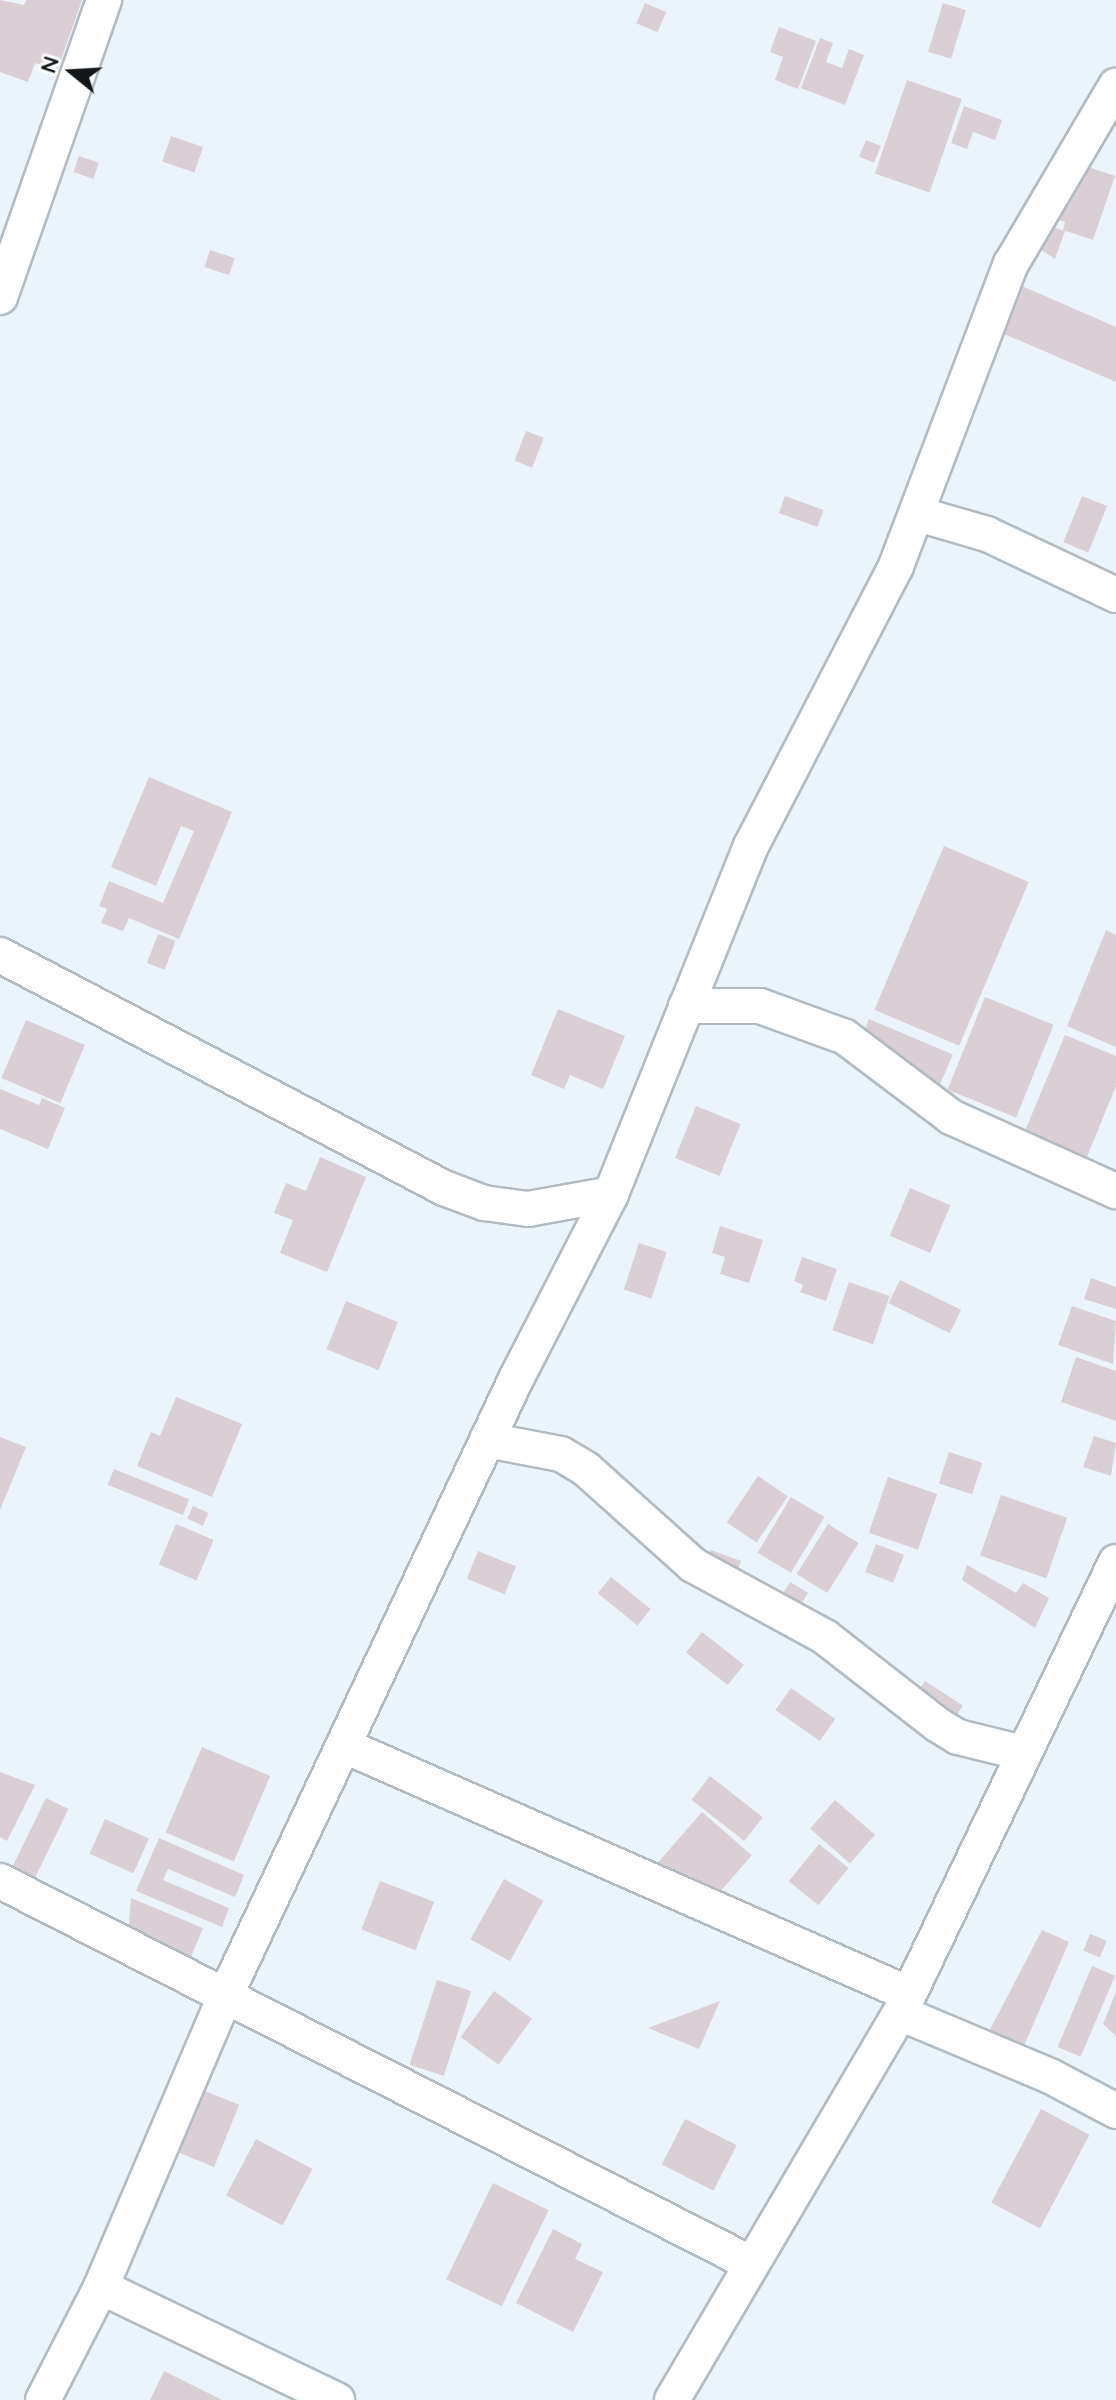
<!DOCTYPE html>
<style>
body{margin:0}
#map{position:relative;width:1116px;height:2400px;overflow:hidden;background:#ebf4fb;font-family:Quicksand,sans-serif}
div>[style]{position:absolute}
.building>*{inset:0;background:#dacfd5;transform-origin:0 0}
.roads{filter:drop-shadow(2px 0 #b2bbc2) drop-shadow(-2px 0 #b2bbc2) drop-shadow(0 2px #b2bbc2) drop-shadow(0 -2px #b2bbc2)}
.minor>*{height:34px;margin:-17px;padding:0 17px;transform-origin:17px;border-radius:17px;background:#fff}
span{translate:-50% -50%;white-space:nowrap;text-align:center;line-height:1.15;-webkit-text-stroke:8px #fff;paint-order:stroke}
.north{position:absolute;left:32px;top:32px;width:80px;height:80px;-webkit-text-stroke:6px #fff;paint-order:stroke;rotate:288deg;font-size:22px;font-weight:700;line-height:32px;text-align:center;color:#141719}
.north::after{content:'';display:block;margin:auto;width:28px;height:36px;background:#141719;clip-path:polygon(50% 0,100% 100%,50% 72%,0 100%)}
</style>
<div id="map">
<div class="building">
<div style="clip-path:polygon(0 0,24px 5px,26px 0,82px 0,57px 71px,35px 63px,28px 82px,0 72px)"></div>
<div style="left:645px;top:3px;width:23px;height:22px;rotate:23deg"></div>
<div style="left:943px;top:3px;width:24px;height:51px;rotate:17deg"></div>
<div style="clip-path:polygon(779px 27px,816px 41px,798px 89px,775px 80px,783px 57px,770px 52px)"></div>
<div style="clip-path:polygon(820px 38px,833px 43px,826px 62px,842px 68px,849px 49px,864px 55px,845px 105px,801px 88px)"></div>
<div style="left:907px;top:80px;width:58px;height:99px;rotate:19deg"></div>
<div style="clip-path:polygon(964px 106px,1002px 120px,995px 140px,973px 132px,967px 149px,951px 143px)"></div>
<div style="left:171px;top:136px;width:34px;height:27px;rotate:19deg"></div>
<div style="left:866px;top:140px;width:16px;height:18px;rotate:22deg"></div>
<div style="left:79px;top:156px;width:21px;height:17px;rotate:19deg"></div>
<div style="clip-path:polygon(1068px 160px,1115px 176px,1093px 240px,1063px 230px,1065px 222px,1048px 216px)"></div>
<div style="clip-path:polygon(1030px 219px,1065px 231px,1055px 259px,1028px 241px)"></div>
<div style="left:210px;top:250px;width:26px;height:18px;rotate:18deg"></div>
<div style="clip-path:polygon(1015px 283px,1116px 327px,1116px 382px,995px 330px)"></div>
<div style="left:526px;top:431px;width:19px;height:32px;rotate:21deg"></div>
<div style="left:785px;top:496px;width:41px;height:18px;rotate:20deg"></div>
<div style="left:1082px;top:496px;width:27px;height:50px;rotate:22deg"></div>
<div style="clip-path:polygon(149px 777px,232px 812px,179px 939px,129px 918px,123px 931px,101px 923px,107px 909px,99px 906px,109px 881px,163px 903px,194px 831px,181px 826px,156px 886px,111px 867px)"></div>
<div style="left:944px;top:846px;width:92px;height:178px;rotate:23deg"></div>
<div style="clip-path:polygon(1106px 930px,1116px 935px,1116px 1047px,1067px 1026px)"></div>
<div style="left:158px;top:934px;width:19px;height:31px;rotate:21deg"></div>
<div style="left:985px;top:997px;width:74px;height:100px;rotate:22deg"></div>
<div style="clip-path:polygon(558px 1009px,625px 1036px,603px 1089px,570px 1075px,564px 1089px,531px 1075px)"></div>
<div style="left:869px;top:1019px;width:91px;height:48px;rotate:23deg"></div>
<div style="left:26px;top:1020px;width:64px;height:63px;rotate:23deg"></div>
<div style="clip-path:polygon(1065px 1035px,1116px 1056px,1116px 1086px,1084px 1164px,1022px 1138px)"></div>
<div style="clip-path:polygon(0 1089px,39px 1105px,42px 1098px,65px 1108px,48px 1149px,0 1129px)"></div>
<div style="left:696px;top:1106px;width:48px;height:56px;rotate:22deg"></div>
<div style="clip-path:polygon(320px 1157px,366px 1177px,327px 1272px,280px 1253px,293px 1220px,274px 1213px,286px 1183px,306px 1191px)"></div>
<div style="left:910px;top:1188px;width:44px;height:52px;rotate:23deg"></div>
<div style="clip-path:polygon(720px 1226px,763px 1240px,749px 1283px,720px 1274px,725px 1257px,712px 1253px)"></div>
<div style="left:639px;top:1243px;width:29px;height:49px;rotate:18deg"></div>
<div style="clip-path:polygon(802px 1257px,837px 1269px,826px 1301px,800px 1292px,803px 1285px,794px 1281px)"></div>
<div style="clip-path:polygon(1091px 1278px,1116px 1287px,1116px 1309px,1084px 1299px)"></div>
<div style="left:900px;top:1280px;width:68px;height:26px;rotate:26deg"></div>
<div style="left:849px;top:1282px;width:43px;height:51px;rotate:19deg"></div>
<div style="left:346px;top:1301px;width:56px;height:52px;rotate:22deg"></div>
<div style="clip-path:polygon(1072px 1306px,1116px 1321px,1113px 1364px,1058px 1345px)"></div>
<div style="clip-path:polygon(1076px 1357px,1116px 1371px,1116px 1421px,1061px 1402px)"></div>
<div style="clip-path:polygon(176px 1397px,242px 1424px,212px 1497px,137px 1466px,151px 1432px,160px 1436px)"></div>
<div style="clip-path:polygon(1094px 1436px,1116px 1443px,1111px 1476px,1083px 1467px)"></div>
<div style="clip-path:polygon(0 1437px,26px 1447px,0 1510px)"></div>
<div style="left:949px;top:1452px;width:35px;height:33px;rotate:18deg"></div>
<div style="left:114px;top:1469px;width:81px;height:17px;rotate:22deg"></div>
<div style="left:758px;top:1476px;width:36px;height:56px;rotate:34deg"></div>
<div style="left:888px;top:1477px;width:52px;height:59px;rotate:19deg"></div>
<div style="left:1001px;top:1495px;width:70px;height:64px;rotate:19deg"></div>
<div style="left:791px;top:1497px;width:39px;height:65px;rotate:31deg"></div>
<div style="left:193px;top:1506px;width:17px;height:14px;rotate:24deg"></div>
<div style="left:176px;top:1524px;width:41px;height:44px;rotate:23deg"></div>
<div style="left:828px;top:1524px;width:36px;height:59px;rotate:32deg"></div>
<div style="left:876px;top:1544px;width:30px;height:30px;rotate:21deg"></div>
<div style="left:711px;top:1550px;width:32px;height:32px;rotate:20deg"></div>
<div style="left:478px;top:1551px;width:41px;height:30px;rotate:22deg"></div>
<div style="clip-path:polygon(967px 1565px,1016px 1593px,1023px 1583px,1049px 1598px,1035px 1628px,962px 1580px)"></div>
<div style="left:611px;top:1577px;width:51px;height:21px;rotate:39deg"></div>
<div style="left:790px;top:1582px;width:21px;height:33px;rotate:31deg"></div>
<div style="left:702px;top:1632px;width:53px;height:26px;rotate:38deg"></div>
<div style="left:925px;top:1681px;width:45px;height:17px;rotate:33deg"></div>
<div style="left:791px;top:1688px;width:54px;height:27px;rotate:35deg"></div>
<div style="left:202px;top:1747px;width:74px;height:93px;rotate:23deg"></div>
<div style="clip-path:polygon(0 1772px,35px 1785px,7px 1841px,0 1837px)"></div>
<div style="left:710px;top:1776px;width:67px;height:30px;rotate:38deg"></div>
<div style="left:46px;top:1798px;width:25px;height:87px;rotate:26deg"></div>
<div style="left:835px;top:1800px;width:53px;height:38px;rotate:41deg"></div>
<div style="left:702px;top:1812px;width:66px;height:67px;rotate:41deg"></div>
<div style="left:105px;top:1819px;width:48px;height:38px;rotate:24deg"></div>
<div style="clip-path:polygon(159px 1838px,244px 1875px,235px 1897px,168px 1869px,163px 1880px,229px 1908px,222px 1927px,136px 1891px)"></div>
<div style="left:819px;top:1844px;width:38px;height:48px;rotate:39deg"></div>
<div style="left:504px;top:1879px;width:45px;height:69px;rotate:29deg"></div>
<div style="left:380px;top:1881px;width:58px;height:52px;rotate:21deg"></div>
<div style="clip-path:polygon(131px 1898px,203px 1928px,188px 1964px,128px 1938px)"></div>
<div style="clip-path:polygon(1042px 1930px,1069px 1942px,1017px 2062px,981px 2047px)"></div>
<div style="left:1090px;top:1934px;width:18px;height:18px;rotate:22deg"></div>
<div style="left:1092px;top:1966px;width:25px;height:88px;rotate:23deg"></div>
<div style="left:437px;top:1980px;width:36px;height:89px;rotate:18deg"></div>
<div style="left:494px;top:1991px;width:47px;height:57px;rotate:36deg"></div>
<div style="clip-path:polygon(1116px 1992px,1116px 2036px,1103px 2024px)"></div>
<div style="clip-path:polygon(720px 2001px,699px 2049px,648px 2028px)"></div>
<div style="left:190px;top:2085px;width:53px;height:67px;rotate:22deg"></div>
<div style="left:1041px;top:2109px;width:55px;height:106px;rotate:28deg"></div>
<div style="left:685px;top:2119px;width:58px;height:51px;rotate:27deg"></div>
<div style="left:256px;top:2139px;width:64px;height:64px;rotate:28deg"></div>
<div style="left:493px;top:2183px;width:62px;height:107px;rotate:26deg"></div>
<div style="clip-path:polygon(553px 2229px,582px 2244px,575px 2259px,603px 2272px,573px 2332px,516px 2303px)"></div>
<div style="clip-path:polygon(164px 2371px,222px 2400px,150px 2400px)"></div>
</div>
<div class="roads">
<div class="minor">
<div style="left:0;top:297px;width:315px;rotate:-70.7deg"></div>
<div style="left:918px;top:514px;width:72px;rotate:16.2deg"></div>
<div style="left:987px;top:534px;width:143px;rotate:25.3deg"></div>
<div style="left:0;top:955px;width:501px;rotate:27.69deg"></div>
<div style="left:444px;top:1188px;width:43px;rotate:20.6deg"></div>
<div style="left:484px;top:1203px;width:44px;rotate:7.8deg"></div>
<div style="left:528px;top:1209px;width:84px;rotate:-10.2deg"></div>
<div style="left:686px;top:1006px;width:74px"></div>
<div style="left:760px;top:1006px;width:90px;rotate:20deg"></div>
<div style="left:845px;top:1037px;width:133px;rotate:37deg"></div>
<div style="left:951px;top:1117px;width:181px;rotate:24.2deg"></div>
<div style="left:487px;top:1440px;width:75px;rotate:10.7deg"></div>
<div style="left:561px;top:1454px;width:29px;rotate:31deg"></div>
<div style="left:586px;top:1469px;width:144px;rotate:41.9deg"></div>
<div style="left:693px;top:1565px;width:150px;rotate:28.6deg"></div>
<div style="left:825px;top:1637px;width:143px;rotate:37.9deg"></div>
<div style="left:938px;top:1725px;width:23px;rotate:31deg"></div>
<div style="left:958px;top:1737px;width:67px;rotate:13.8deg"></div>
<div style="left:345px;top:1746px;width:616px;rotate:23.74deg"></div>
<div style="left:0;top:1881px;width:842px;rotate:26.99deg"></div>
<div style="left:900px;top:2013px;width:163px;rotate:22.8deg"></div>
<div style="left:1050px;top:2076px;width:75px;rotate:27.9deg"></div>
<div style="left:101px;top:2287px;width:262px;rotate:25.6deg"></div>
<div style="left:43px;top:2400px;width:127px;rotate:-62.8deg"></div>
<div style="left:101px;top:2287px;width:321px;rotate:-66.9deg"></div>
<div style="left:227px;top:1992px;width:678px;rotate:-64.76deg"></div>
<div style="left:516px;top:1379px;width:208px;rotate:-62.8deg"></div>
<div style="left:611px;top:1194px;width:375px;rotate:-68.1deg"></div>
<div style="left:751px;top:846px;width:315px;rotate:-62.6deg"></div>
<div style="left:896px;top:566px;width:323px;rotate:-69.2deg"></div>
<div style="left:1011px;top:264px;width:207px;rotate:-59.5deg"></div>
<div style="left:672px;top:2400px;width:449px;rotate:-59.5deg"></div>
<div style="left:900px;top:2013px;width:500px;rotate:-64.41deg"></div>
</div>
</div>
<div class="north">N</div>
</div>
